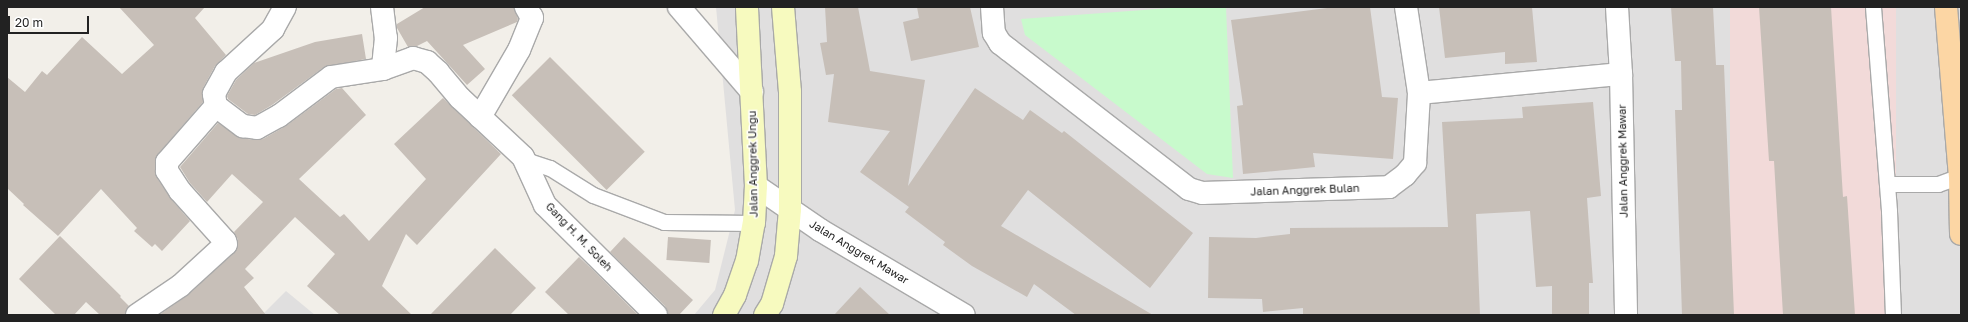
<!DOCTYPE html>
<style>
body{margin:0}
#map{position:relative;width:1968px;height:322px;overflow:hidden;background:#f2efe9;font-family:"Golos Text",sans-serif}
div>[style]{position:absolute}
.residential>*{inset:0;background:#e0dfdf}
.commercial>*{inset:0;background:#f2dad9;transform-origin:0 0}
.park>*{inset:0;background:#c8facc}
.building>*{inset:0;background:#c7bfb8;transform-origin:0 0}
.roads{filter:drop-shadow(1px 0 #a9a9a9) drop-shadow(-1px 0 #a9a9a9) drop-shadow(0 1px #a9a9a9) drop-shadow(0 -1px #a9a9a9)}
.lane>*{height:15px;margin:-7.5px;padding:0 7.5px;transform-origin:7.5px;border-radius:7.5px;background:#fff}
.street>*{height:22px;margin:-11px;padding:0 11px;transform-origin:11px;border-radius:11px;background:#fff}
.secondary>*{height:22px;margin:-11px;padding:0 11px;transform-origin:11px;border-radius:11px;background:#f7fabf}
.primary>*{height:22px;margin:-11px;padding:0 11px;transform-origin:11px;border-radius:11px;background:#fcd6a4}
span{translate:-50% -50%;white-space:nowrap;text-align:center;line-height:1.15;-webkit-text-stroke:3px #fff;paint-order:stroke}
.street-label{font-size:11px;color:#222}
.frame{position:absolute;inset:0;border:8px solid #222;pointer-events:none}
.scale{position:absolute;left:8px;top:16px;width:81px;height:18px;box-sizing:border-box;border:2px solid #222;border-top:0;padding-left:5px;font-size:12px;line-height:14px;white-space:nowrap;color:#222;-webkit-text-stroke:3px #fff;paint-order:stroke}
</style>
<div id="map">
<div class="residential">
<div style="clip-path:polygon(716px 7px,1961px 7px,1961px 315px,694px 315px,715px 290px,735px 210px)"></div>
<div style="clip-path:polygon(286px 291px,315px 315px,262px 315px)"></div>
</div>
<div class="commercial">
<div style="left:1730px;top:7px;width:166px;height:309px"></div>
</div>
<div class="park">
<div style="clip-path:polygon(1184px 7px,1226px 7px,1233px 178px,1207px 174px,1025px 35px,1021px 19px)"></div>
</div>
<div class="building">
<div style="clip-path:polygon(119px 7px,205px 7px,195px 18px,226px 55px,215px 66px,203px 88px,203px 102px,158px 154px,155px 161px,157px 178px,171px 199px,190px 221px,162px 251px,155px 244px,152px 247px,134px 231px,137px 228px,101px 189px,58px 236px,23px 205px,24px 204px,7px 188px,7px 77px,25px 92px,42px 71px,47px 75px,82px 37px,122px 74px,154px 45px)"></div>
<div style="clip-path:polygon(425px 7px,514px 7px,518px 19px,517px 22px,463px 45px,485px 69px,467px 85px,427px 41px,417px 46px,408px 47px,397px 28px,397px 24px)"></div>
<div style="clip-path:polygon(825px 7px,858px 7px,870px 71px,925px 80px,908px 186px,975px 88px,1023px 120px,1030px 110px,1062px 133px,1064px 131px,1193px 233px,1150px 288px,1028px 190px,1001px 226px,1153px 315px,1076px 315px,1034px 284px,1027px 297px,972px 266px,943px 245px,945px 242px,905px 212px,909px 207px,860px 172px,890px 131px,828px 122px,834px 74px,826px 75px,820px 43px,827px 42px)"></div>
<div style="clip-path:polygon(917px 7px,970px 7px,979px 47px,911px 61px,903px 22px,919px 18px)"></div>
<div style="clip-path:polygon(1335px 7px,1370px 7px,1382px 97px,1398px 98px,1393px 159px,1313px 153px,1315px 167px,1243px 174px,1237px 106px,1243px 105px,1231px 20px)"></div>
<div style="clip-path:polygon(1439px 7px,1532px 7px,1537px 62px,1505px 64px,1505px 52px,1445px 58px)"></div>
<div style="clip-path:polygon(1671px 7px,1713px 7px,1716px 65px,1724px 65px,1734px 315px,1682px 315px,1675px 110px,1682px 110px,1681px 61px,1675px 61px)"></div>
<div style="clip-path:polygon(1759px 7px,1831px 7px,1843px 197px,1847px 196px,1855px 315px,1783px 315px,1774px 161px,1769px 161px)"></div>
<div style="clip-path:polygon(362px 34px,366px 59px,324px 67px,272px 105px,255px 115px,248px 114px,228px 99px,227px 96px,236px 80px,254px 63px,315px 42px)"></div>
<div style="left:550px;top:57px;width:134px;height:54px;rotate:45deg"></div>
<div style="clip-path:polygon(342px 88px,366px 115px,299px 179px,340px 217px,344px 214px,369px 241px,426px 179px,394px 144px,443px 98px,501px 154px,417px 245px,406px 234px,382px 286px,412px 315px,340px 315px,307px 286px,335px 254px,295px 217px,245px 269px,254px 278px,244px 287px,266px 315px,159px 315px,188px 295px,234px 253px,238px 247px,238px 240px,234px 232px,263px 202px,232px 174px,207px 202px,190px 183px,180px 167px,218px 123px,241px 138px,255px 140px,263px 139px,286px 126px,336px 89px)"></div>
<div style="clip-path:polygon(1593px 102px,1601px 196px,1587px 198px,1593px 283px,1589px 283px,1589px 315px,1552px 315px,1552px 286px,1536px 287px,1530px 211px,1476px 214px,1480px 315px,1303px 315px,1303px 308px,1263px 312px,1262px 299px,1208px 298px,1209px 237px,1256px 238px,1290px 234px,1290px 228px,1448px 227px,1442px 122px,1523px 118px,1522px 107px)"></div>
<div style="clip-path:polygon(60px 236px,121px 296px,120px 297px,129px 306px,125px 315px,100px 315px,86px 302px,74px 315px,56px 315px,19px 279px)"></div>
<div style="clip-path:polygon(624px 237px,693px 300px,679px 315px,668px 315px,665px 306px,610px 252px)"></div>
<div style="left:668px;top:237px;width:43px;height:23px;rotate:4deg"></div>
<div style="clip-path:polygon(495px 248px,536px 288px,510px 315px,430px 315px)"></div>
<div style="clip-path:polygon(579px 257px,593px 270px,638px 315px,569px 315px,545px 292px)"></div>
<div style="clip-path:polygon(860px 287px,890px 315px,834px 315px)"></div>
</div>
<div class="roads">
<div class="lane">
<div style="left:1873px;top:7px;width:205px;rotate:85.5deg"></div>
<div style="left:1889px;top:211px;width:104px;rotate:87.8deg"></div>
<div style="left:523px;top:157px;width:9px;rotate:32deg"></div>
<div style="left:531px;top:162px;width:20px;rotate:18deg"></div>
<div style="left:550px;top:168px;width:51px;rotate:32.1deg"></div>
<div style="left:593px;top:195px;width:76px;rotate:20.8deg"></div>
<div style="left:664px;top:222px;width:90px;rotate:0.6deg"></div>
<div style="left:1887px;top:184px;width:51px"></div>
<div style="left:1938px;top:184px;width:23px;rotate:-20deg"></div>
</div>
<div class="street">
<div style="left:285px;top:7px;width:25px;rotate:119deg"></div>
<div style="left:273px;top:29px;width:64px;rotate:137.5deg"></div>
<div style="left:226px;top:72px;width:25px;rotate:119deg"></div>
<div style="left:214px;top:94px;width:12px;rotate:81deg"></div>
<div style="left:216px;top:106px;width:34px;rotate:37deg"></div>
<div style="left:243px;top:126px;width:14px;rotate:8deg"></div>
<div style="left:257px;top:128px;width:25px;rotate:-29deg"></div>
<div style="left:279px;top:116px;width:65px;rotate:-36.9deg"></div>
<div style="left:331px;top:77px;width:53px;rotate:-8.7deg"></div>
<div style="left:382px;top:7px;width:31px;rotate:83deg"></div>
<div style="left:386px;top:38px;width:31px;rotate:96deg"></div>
<div style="left:383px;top:69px;width:32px;rotate:-20deg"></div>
<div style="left:413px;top:58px;width:15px;rotate:16deg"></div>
<div style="left:427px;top:62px;width:15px;rotate:42deg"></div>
<div style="left:438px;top:72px;width:34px;rotate:50deg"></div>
<div style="left:460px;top:98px;width:86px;rotate:43.1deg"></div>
<div style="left:523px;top:157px;width:53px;rotate:65.4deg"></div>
<div style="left:545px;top:205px;width:156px;rotate:44.7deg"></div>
<div style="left:679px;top:7px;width:112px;rotate:49.3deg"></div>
<div style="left:992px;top:7px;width:26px;rotate:86deg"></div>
<div style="left:994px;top:33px;width:12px;rotate:59deg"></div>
<div style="left:1000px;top:43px;width:11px;rotate:38deg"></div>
<div style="left:1009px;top:50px;width:227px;rotate:37.7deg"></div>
<div style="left:1189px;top:189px;width:14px;rotate:17deg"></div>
<div style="left:1202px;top:193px;width:187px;rotate:-1.8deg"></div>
<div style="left:1389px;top:187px;width:20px;rotate:-37deg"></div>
<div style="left:1405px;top:175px;width:16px;rotate:-50deg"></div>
<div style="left:1415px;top:163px;width:70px;rotate:-86.7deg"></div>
<div style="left:1419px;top:93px;width:203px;rotate:-5.4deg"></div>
<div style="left:1406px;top:7px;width:87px;rotate:81.4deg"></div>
<div style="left:1617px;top:7px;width:67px;rotate:86.6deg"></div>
<div style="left:1621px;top:74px;width:241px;rotate:88.8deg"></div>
<div style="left:480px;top:117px;width:78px;rotate:-59.8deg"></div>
<div style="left:519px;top:50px;width:35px;rotate:-68deg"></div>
<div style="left:532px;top:18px;width:13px;rotate:-119deg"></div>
<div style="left:756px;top:186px;width:78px;rotate:34.5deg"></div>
<div style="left:820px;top:230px;width:167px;rotate:30.6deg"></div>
<div style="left:137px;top:315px;width:52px;rotate:-34deg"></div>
<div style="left:180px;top:286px;width:62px;rotate:-42.4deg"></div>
<div style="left:226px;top:244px;width:3px;rotate:-108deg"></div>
<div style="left:225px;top:241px;width:67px;rotate:-132deg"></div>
<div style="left:180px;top:191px;width:24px;rotate:-123deg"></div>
<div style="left:167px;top:171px;width:9px;rotate:-90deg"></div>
<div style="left:167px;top:162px;width:74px;rotate:-48.8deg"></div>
</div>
<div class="secondary">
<div style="left:724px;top:315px;width:23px;rotate:-61deg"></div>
<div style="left:735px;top:295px;width:36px;rotate:-71deg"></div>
<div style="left:747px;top:261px;width:39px;rotate:-80deg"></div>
<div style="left:754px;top:223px;width:37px;rotate:-87deg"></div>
<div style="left:756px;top:186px;width:179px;rotate:-92.9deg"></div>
<div style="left:765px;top:315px;width:13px;rotate:-58deg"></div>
<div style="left:772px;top:304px;width:50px;rotate:-73.7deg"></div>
<div style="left:786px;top:256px;width:47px;rotate:-85.1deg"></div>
<div style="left:790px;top:209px;width:117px;rotate:-90deg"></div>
<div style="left:790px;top:92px;width:85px;rotate:-94.7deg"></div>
</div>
<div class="primary">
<div style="left:1946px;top:7px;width:170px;rotate:85.3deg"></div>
<div style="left:1960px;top:176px;width:58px;rotate:89deg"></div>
</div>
</div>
<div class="street-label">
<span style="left:1623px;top:161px;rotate:-91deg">Jalan Anggrek Mawar</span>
<span style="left:753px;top:164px;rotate:-91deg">Jalan Anggrek Ungu</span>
<span style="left:1305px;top:190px;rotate:-2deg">Jalan Anggrek Bulan</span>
<span style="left:579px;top:237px;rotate:46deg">Gang H. M. Soleh</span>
<span style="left:859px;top:252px;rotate:31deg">Jalan Anggrek Mawar</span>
</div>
<div class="frame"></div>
<div class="scale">20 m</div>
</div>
